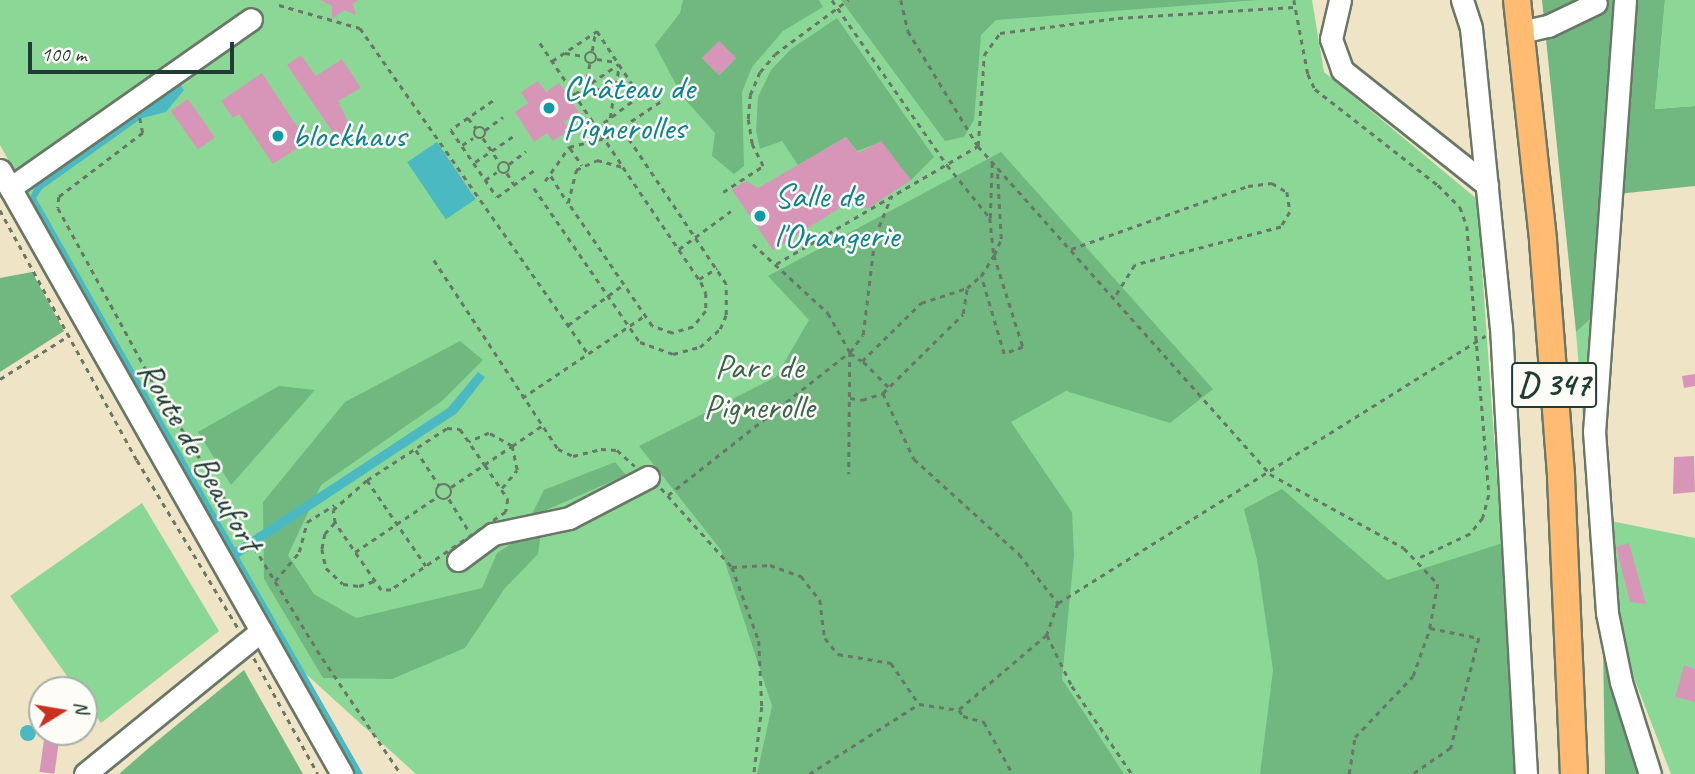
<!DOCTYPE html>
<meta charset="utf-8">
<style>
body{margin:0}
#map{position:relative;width:1695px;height:774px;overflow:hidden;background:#efe4c6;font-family:Caveat,sans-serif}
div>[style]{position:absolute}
.green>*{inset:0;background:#8bd896}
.forest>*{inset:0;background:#70b87f}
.water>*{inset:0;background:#4ab9c1;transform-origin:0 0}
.round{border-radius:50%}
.building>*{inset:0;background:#d796b8;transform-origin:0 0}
.path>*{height:2.5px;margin-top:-1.25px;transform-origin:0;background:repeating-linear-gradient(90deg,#687767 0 5px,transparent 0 10px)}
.path>.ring{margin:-1.25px;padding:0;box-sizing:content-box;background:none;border:2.5px solid #687767;border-radius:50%}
.roads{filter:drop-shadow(2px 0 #687767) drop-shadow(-2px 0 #687767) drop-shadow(0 2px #687767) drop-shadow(0 -2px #687767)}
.minor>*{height:21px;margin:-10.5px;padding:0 10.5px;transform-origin:10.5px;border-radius:10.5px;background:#fff}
.major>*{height:26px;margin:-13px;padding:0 13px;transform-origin:13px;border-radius:13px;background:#ffbb71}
.dots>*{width:19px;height:19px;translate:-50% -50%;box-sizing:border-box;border:4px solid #fdfcf7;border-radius:50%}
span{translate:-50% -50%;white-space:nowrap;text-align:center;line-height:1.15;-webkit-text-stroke:5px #fdfcf7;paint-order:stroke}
.shield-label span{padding:2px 5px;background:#fdfcf7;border:2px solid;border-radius:5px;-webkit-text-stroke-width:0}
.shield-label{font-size:33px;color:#1f3d34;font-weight:700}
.culture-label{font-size:35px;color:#0d838f}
.left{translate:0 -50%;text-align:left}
.park-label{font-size:35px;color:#3a644c}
.street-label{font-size:35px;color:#1f3d34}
.north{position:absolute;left:28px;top:676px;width:70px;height:70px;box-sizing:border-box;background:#fdfcf7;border:2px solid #a4b0a9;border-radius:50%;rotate:79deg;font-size:19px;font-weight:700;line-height:28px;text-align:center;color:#1f3d34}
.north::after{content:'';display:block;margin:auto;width:24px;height:32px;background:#c8321e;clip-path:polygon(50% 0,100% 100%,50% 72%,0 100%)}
.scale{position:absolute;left:28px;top:42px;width:206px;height:32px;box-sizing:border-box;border:4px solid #1f3d34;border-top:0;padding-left:9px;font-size:21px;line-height:24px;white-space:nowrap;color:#1f3d34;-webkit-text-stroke:5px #fdfcf7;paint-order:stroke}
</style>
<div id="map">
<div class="green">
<div style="clip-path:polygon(0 0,1312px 0,1324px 72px,1477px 199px,1518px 774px,416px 774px,285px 655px,0 145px)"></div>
<div style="clip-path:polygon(1665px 0,1695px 0,1695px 106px,1655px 109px)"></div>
<div style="clip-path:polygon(1594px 316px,1611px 521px,1695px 538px,1695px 774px,1671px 774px,1596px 579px,1576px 332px)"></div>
<div style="clip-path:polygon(142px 503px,219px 631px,101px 723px,84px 699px,84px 690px,77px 690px,10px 596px)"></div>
</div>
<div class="forest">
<div style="clip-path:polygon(evenodd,683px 0,819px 0,823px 7px,783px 31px,752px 67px,742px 92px,744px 166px,734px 174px,712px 156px,715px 133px,682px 96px,655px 45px,680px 13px,683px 0,719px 42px,736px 58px,719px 75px,702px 58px,719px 42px)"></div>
<div style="clip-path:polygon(841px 0,1258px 0,996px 20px,981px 35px,974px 120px,964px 137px,945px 141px)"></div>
<div style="clip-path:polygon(1542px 0,1665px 0,1655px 109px,1695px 106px,1695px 186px,1617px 194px,1601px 189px,1594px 316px,1576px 332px)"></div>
<div style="clip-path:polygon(837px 18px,934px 157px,911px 180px,881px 142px,857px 151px,846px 137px,798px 165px,782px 141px,760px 149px,756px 131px,758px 97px,771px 70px,791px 49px)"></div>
<div style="clip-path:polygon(1001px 152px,1213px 389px,1170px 423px,1066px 391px,1011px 422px,1072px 512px,1074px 555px,1062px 679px,1124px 774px,757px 774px,772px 706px,721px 550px,639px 446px,776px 377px,809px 320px,768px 276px)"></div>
<div style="clip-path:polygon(32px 272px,64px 331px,0 372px,0 278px)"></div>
<div style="clip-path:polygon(460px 341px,483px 360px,442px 401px,321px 485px,288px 555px,314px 594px,356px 618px,482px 588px,497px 553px,520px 538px,544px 490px,615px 462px,626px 475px,544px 511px,538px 554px,505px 588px,465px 648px,392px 679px,323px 678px,264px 579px,263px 502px,345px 402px)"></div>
<div style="clip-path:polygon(279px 386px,315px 390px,231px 485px,198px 432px)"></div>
<div style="clip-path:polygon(1282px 489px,1387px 580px,1503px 543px,1518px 774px,1260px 774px,1273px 670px,1257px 560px,1244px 509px)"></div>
<div style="clip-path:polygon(1603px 641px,1644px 774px,1605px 774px)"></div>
<div style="clip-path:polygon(244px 670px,303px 774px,119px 774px,151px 746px)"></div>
</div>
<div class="water">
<div style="clip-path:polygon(179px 83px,184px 90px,166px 112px,142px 118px,42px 189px,36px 198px,235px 548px,448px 408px,478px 372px,485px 377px,457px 413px,239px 557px,363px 774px,354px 774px,29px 200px,36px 184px)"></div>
<div style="left:437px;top:142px;width:69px;height:36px;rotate:56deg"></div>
<div class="round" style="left:20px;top:725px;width:16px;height:16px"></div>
</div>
<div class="building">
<div style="clip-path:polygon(320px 0,358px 0,353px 4px,356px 15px,344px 10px,332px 19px,332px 6px)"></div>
<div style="left:719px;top:41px;width:24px;height:24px;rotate:45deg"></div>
<div style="clip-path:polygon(301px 55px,316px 76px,342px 59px,361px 88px,338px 101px,352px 130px,338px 140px,287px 65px)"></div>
<div style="clip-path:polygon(262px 73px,307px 142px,273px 164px,239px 114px,233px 118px,221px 101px)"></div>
<div style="clip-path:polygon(538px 81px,546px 92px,559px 83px,579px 112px,564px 122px,570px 130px,553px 141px,547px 133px,534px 142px,515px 112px,528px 103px,521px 92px)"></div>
<div style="left:188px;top:99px;width:47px;height:21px;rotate:55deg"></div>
<div style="clip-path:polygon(846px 137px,858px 153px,881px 141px,911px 180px,867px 209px,857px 197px,773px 250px,732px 190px,746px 181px,758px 188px)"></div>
<div style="clip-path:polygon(1695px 374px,1695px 386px,1684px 388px,1682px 376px)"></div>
<div style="clip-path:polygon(1694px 456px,1695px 492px,1673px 494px,1674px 457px)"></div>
<div style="clip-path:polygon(1629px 543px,1633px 558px,1646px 604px,1630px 602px,1616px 547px)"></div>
<div style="clip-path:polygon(1684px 665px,1695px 669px,1695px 702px,1675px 697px)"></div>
<div style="left:44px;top:740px;width:15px;height:32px;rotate:8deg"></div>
</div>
<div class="path">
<div style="left:832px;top:0;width:201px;rotate:55.1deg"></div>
<div style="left:947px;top:165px;width:68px;rotate:50.9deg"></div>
<div style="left:990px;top:218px;width:37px;rotate:84deg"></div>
<div style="left:994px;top:255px;width:96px;rotate:72.5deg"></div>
<div style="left:1023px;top:347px;width:20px;rotate:160deg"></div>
<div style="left:1004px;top:354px;width:81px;rotate:-106.4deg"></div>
<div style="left:981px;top:276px;width:25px;rotate:-58deg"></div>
<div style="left:994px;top:255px;width:17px;rotate:-66deg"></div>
<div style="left:1001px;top:239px;width:71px;rotate:-93.2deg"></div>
<div style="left:901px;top:0;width:32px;rotate:77deg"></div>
<div style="left:908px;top:31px;width:135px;rotate:58.7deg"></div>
<div style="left:1294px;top:0;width:75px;rotate:79.3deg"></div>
<div style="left:1308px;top:74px;width:17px;rotate:65deg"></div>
<div style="left:1315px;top:89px;width:156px;rotate:38deg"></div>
<div style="left:1438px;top:185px;width:31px;rotate:45deg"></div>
<div style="left:1460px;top:207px;width:20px;rotate:70deg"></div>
<div style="left:1467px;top:226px;width:270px;rotate:85.3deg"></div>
<div style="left:1489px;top:495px;width:24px;rotate:105deg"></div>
<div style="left:1483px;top:518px;width:21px;rotate:129deg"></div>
<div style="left:1470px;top:534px;width:59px;rotate:154.7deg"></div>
<div style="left:279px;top:5px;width:84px;rotate:15.9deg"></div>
<div style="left:360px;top:28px;width:398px;rotate:55deg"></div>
<div style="left:540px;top:43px;width:147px;rotate:56.1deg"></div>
<div style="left:592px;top:51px;width:17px;rotate:-80deg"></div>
<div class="ring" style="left:585px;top:52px;width:9.5px;height:9.5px"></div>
<div style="left:565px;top:53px;width:20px;rotate:9deg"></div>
<div style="left:597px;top:59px;width:20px;rotate:9deg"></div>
<div style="left:552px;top:61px;width:54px;rotate:-33.7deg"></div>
<div style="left:597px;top:31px;width:78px;rotate:56.5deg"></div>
<div style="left:640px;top:96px;width:51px;rotate:142.9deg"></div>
<div style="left:590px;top:64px;width:23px;rotate:100deg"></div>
<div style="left:586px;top:87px;width:22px;rotate:10deg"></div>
<div class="ring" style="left:608px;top:86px;width:9.5px;height:9.5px"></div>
<div style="left:616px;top:86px;width:21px;rotate:-82deg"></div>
<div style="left:575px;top:94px;width:53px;rotate:-34.3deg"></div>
<div style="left:622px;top:94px;width:18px;rotate:6deg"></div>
<div style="left:493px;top:101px;width:51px;rotate:145.4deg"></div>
<div style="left:451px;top:130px;width:81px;rotate:55.5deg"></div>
<div style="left:497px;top:197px;width:49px;rotate:-35.9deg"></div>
<div style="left:140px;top:118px;width:15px;rotate:79deg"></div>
<div style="left:143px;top:133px;width:106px;rotate:142.7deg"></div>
<div style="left:59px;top:197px;width:11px;rotate:95deg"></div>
<div style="left:58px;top:208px;width:192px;rotate:61.4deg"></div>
<div style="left:150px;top:377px;width:320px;rotate:58.5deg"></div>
<div style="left:317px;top:650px;width:150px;rotate:55.9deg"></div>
<div style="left:468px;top:118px;width:13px;rotate:51deg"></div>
<div style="left:610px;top:118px;width:20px;rotate:-81deg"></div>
<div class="ring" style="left:474px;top:127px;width:9.5px;height:9.5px"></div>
<div style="left:485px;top:130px;width:22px;rotate:-36deg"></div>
<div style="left:483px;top:138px;width:29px;rotate:56deg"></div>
<div style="left:462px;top:145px;width:13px;rotate:-32deg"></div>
<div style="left:978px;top:146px;width:91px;rotate:-86.2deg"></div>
<div style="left:984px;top:55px;width:27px;rotate:-54deg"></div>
<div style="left:1000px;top:33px;width:119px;rotate:-7.2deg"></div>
<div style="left:1118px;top:18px;width:177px;rotate:-3.6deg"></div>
<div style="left:570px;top:148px;width:21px;rotate:55deg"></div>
<div style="left:597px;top:160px;width:27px;rotate:15deg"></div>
<div style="left:623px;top:167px;width:139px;rotate:55.9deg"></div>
<div style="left:701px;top:282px;width:12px;rotate:66deg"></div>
<div style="left:706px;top:293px;width:18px;rotate:90deg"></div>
<div style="left:706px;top:311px;width:21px;rotate:129deg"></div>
<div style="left:693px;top:327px;width:22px;rotate:164deg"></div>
<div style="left:672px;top:333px;width:21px;rotate:-161deg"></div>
<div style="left:652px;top:326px;width:149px;rotate:-124.3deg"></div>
<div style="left:568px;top:203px;width:34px;rotate:-76deg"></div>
<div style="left:576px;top:170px;width:23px;rotate:-25deg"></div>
<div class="ring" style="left:498px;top:162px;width:9.5px;height:9.5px"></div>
<div style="left:475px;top:162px;width:48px;rotate:-34deg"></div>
<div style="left:509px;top:164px;width:21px;rotate:-37deg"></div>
<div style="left:507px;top:173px;width:13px;rotate:58deg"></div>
<div style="left:551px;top:176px;width:32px;rotate:58deg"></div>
<div style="left:485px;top:180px;width:14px;rotate:-34deg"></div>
<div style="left:545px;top:181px;width:42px;rotate:-54.8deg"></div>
<div style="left:569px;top:147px;width:38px;rotate:-14deg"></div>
<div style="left:606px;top:138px;width:66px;rotate:-33.9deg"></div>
<div style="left:534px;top:188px;width:187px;rotate:55.5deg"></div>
<div style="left:640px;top:342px;width:35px;rotate:20deg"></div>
<div style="left:673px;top:354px;width:28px;rotate:-15deg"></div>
<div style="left:700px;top:347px;width:27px;rotate:-42deg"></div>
<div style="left:720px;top:329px;width:15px;rotate:-67deg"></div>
<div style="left:726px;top:315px;width:31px;rotate:-90deg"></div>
<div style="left:726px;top:284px;width:187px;rotate:-123.9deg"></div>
<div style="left:723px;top:192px;width:48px;rotate:-33deg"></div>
<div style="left:763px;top:166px;width:25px;rotate:-117deg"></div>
<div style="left:752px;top:144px;width:25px;rotate:-99deg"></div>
<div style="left:748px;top:119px;width:24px;rotate:-85deg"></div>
<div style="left:750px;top:95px;width:25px;rotate:-67deg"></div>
<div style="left:760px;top:72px;width:23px;rotate:-50deg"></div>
<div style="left:775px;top:54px;width:91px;rotate:-36.5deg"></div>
<div style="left:0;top:210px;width:285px;rotate:61.3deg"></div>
<div style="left:137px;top:460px;width:198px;rotate:59deg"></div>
<div style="left:990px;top:218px;width:55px;rotate:-87.9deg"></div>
<div style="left:753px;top:244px;width:102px;rotate:42.6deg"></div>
<div style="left:828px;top:313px;width:45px;rotate:60.6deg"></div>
<div style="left:850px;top:352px;width:122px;rotate:90.5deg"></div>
<div style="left:679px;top:249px;width:64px;rotate:-36.2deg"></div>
<div style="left:1071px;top:249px;width:188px;rotate:-19.6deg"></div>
<div style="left:1248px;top:186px;width:24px;rotate:-7deg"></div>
<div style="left:1272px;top:183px;width:17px;rotate:31deg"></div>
<div style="left:1287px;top:192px;width:20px;rotate:81deg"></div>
<div style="left:1290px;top:212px;width:17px;rotate:121deg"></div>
<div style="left:1281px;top:227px;width:151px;rotate:165.4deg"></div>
<div style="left:1135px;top:265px;width:40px;rotate:122deg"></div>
<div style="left:434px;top:260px;width:226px;rotate:56.7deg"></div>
<div style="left:558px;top:449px;width:17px;rotate:25deg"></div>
<div style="left:573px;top:456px;width:29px;rotate:-14deg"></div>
<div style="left:601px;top:449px;width:16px;rotate:4deg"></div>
<div style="left:617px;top:450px;width:24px;rotate:42deg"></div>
<div style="left:776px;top:264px;width:234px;rotate:-30.3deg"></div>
<div style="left:978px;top:146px;width:439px;rotate:48.3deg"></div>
<div style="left:1270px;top:474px;width:153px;rotate:28.9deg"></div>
<div style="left:1404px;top:548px;width:50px;rotate:46.6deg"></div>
<div style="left:1438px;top:584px;width:45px;rotate:100.3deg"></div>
<div style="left:1430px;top:628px;width:50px;rotate:11.5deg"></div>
<div style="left:1479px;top:638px;width:114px;rotate:104.3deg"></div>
<div style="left:1451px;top:748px;width:46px;rotate:145.6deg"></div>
<div style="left:699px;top:279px;width:21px;rotate:-31deg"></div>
<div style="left:568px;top:325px;width:69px;rotate:-36.2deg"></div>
<div style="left:850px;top:353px;width:14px;rotate:34deg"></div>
<div style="left:0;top:379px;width:80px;rotate:-32.3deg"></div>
<div style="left:888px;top:387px;width:37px;rotate:-135deg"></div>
<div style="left:862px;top:361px;width:83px;rotate:-44.5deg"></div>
<div style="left:921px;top:303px;width:48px;rotate:-18.1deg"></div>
<div style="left:883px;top:393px;width:73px;rotate:64.8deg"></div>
<div style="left:914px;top:459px;width:142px;rotate:42.1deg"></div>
<div style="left:1019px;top:554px;width:63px;rotate:51.5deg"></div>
<div style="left:1058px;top:603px;width:34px;rotate:109deg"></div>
<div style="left:1047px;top:635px;width:116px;rotate:139.6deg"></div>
<div style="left:959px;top:710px;width:7px;rotate:56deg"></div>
<div style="left:963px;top:716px;width:22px;rotate:16deg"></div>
<div style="left:984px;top:722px;width:60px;rotate:60.9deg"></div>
<div style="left:522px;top:398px;width:147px;rotate:-33.9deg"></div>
<div style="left:850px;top:398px;width:12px;rotate:9deg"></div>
<div style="left:862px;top:400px;width:22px;rotate:-18deg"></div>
<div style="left:883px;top:393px;width:112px;rotate:-44.6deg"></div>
<div style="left:963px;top:314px;width:26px;rotate:-81deg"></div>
<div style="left:967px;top:288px;width:18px;rotate:-41deg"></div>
<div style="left:447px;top:428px;width:13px;rotate:4deg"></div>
<div style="left:460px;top:429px;width:44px;rotate:55.2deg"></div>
<div style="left:485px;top:465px;width:41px;rotate:55.9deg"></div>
<div style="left:508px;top:499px;width:13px;rotate:99deg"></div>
<div style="left:506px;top:512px;width:139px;rotate:145.9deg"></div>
<div style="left:391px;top:590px;width:10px;rotate:180deg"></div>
<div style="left:381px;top:590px;width:81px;rotate:-124.5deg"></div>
<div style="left:335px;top:523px;width:13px;rotate:-99deg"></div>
<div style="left:333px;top:510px;width:45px;rotate:-41.4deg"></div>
<div style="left:367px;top:480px;width:95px;rotate:-33deg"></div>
<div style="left:416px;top:450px;width:42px;rotate:56.7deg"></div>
<div style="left:367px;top:480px;width:104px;rotate:55.5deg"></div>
<div class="ring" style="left:436px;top:484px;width:13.5px;height:13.5px"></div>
<div style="left:451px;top:487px;width:73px;rotate:-33.9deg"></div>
<div style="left:512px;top:446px;width:26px;rotate:-151deg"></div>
<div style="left:489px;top:433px;width:22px;rotate:156deg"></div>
<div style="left:502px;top:488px;width:23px;rotate:-50deg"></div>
<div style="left:517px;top:470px;width:25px;rotate:-102deg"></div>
<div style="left:512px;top:446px;width:36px;rotate:-34deg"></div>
<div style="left:661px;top:488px;width:106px;rotate:48.1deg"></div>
<div style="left:732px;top:567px;width:79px;rotate:70deg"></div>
<div style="left:759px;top:641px;width:66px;rotate:87.4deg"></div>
<div style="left:762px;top:707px;width:67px;rotate:96.8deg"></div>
<div style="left:668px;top:495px;width:231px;rotate:-38.2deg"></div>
<div style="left:850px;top:352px;width:21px;rotate:-53deg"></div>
<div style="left:863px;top:335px;width:100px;rotate:-83.1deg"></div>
<div style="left:875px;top:236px;width:42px;rotate:-67.7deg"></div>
<div style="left:449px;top:499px;width:39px;rotate:58deg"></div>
<div style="left:335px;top:523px;width:15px;rotate:132deg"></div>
<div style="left:325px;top:534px;width:15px;rotate:101deg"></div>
<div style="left:322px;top:549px;width:19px;rotate:78deg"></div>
<div style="left:326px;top:568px;width:23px;rotate:43deg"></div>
<div style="left:343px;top:584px;width:16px;rotate:7deg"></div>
<div style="left:359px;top:586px;width:16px;rotate:-18deg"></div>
<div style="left:355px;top:552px;width:99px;rotate:-33.9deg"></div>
<div style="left:732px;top:567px;width:38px;rotate:-3deg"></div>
<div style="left:770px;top:565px;width:33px;rotate:20deg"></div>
<div style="left:801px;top:576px;width:31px;rotate:52deg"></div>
<div style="left:820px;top:600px;width:38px;rotate:83deg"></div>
<div style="left:825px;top:638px;width:21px;rotate:51deg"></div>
<div style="left:838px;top:654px;width:54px;rotate:9.6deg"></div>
<div style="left:891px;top:663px;width:50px;rotate:55.7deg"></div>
<div style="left:275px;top:581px;width:38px;rotate:-50deg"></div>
<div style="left:299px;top:552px;width:31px;rotate:-75deg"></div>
<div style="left:307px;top:522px;width:32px;rotate:-32deg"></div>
<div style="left:1058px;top:603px;width:504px;rotate:-32.02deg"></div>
<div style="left:1047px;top:635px;width:57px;rotate:63.9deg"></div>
<div style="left:1072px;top:686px;width:107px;rotate:55.7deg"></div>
<div style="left:254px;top:658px;width:132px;rotate:61.1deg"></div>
<div style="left:809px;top:774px;width:130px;rotate:-32.5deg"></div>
<div style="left:919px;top:704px;width:40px;rotate:8.5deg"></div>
<div style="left:1349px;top:774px;width:37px;rotate:-81deg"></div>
<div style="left:1355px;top:737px;width:84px;rotate:-46.4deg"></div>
<div style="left:1413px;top:676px;width:51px;rotate:-70.5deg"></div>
</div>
<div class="roads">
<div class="minor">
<div style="left:1340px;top:0;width:40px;rotate:103deg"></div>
<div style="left:1331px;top:39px;width:33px;rotate:70deg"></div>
<div style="left:1342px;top:70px;width:185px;rotate:38.4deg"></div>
<div style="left:1462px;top:0;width:29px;rotate:72deg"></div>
<div style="left:1471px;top:28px;width:301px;rotate:84.3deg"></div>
<div style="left:1501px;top:327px;width:448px;rotate:86.8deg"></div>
<div style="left:1625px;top:0;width:432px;rotate:94.1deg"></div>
<div style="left:1594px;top:431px;width:182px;rotate:85.9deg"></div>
<div style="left:1607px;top:613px;width:70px;rotate:78.5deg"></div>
<div style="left:1621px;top:682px;width:96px;rotate:72.5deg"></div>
<div style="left:1521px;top:32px;width:28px;rotate:-13deg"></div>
<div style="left:1548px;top:26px;width:53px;rotate:-25.6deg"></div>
<div style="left:0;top:170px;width:694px;rotate:60.48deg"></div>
<div style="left:10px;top:188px;width:294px;rotate:-35deg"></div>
<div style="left:458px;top:560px;width:44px;rotate:-36.6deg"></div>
<div style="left:493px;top:534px;width:78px;rotate:-11.9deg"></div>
<div style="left:569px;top:518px;width:89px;rotate:-27.4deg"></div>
<div style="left:85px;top:774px;width:227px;rotate:-39.1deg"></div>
</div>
<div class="major">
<div style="left:1517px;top:0;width:242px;rotate:83.8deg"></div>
<div style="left:1543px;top:241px;width:237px;rotate:85.6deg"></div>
<div style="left:1561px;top:477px;width:297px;rotate:87.5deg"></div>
</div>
</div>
<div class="dots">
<div style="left:549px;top:108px;background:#0f9aa8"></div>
<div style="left:278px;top:136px;background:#0f9aa8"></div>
<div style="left:760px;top:216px;background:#0f9aa8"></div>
</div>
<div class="shield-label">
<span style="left:1554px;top:385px">D 347</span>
</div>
<div class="culture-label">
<span class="left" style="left:563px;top:108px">Château de<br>Pignerolles</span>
<span class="left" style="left:292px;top:136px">blockhaus</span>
<span class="left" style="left:774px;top:216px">Salle de<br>l'Orangerie</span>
</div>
<div class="park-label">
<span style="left:759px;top:387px">Parc de<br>Pignerolle</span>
</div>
<div class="street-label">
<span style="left:200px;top:456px;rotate:60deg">Route de Beaufort</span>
</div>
<div class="north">N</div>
<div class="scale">100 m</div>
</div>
